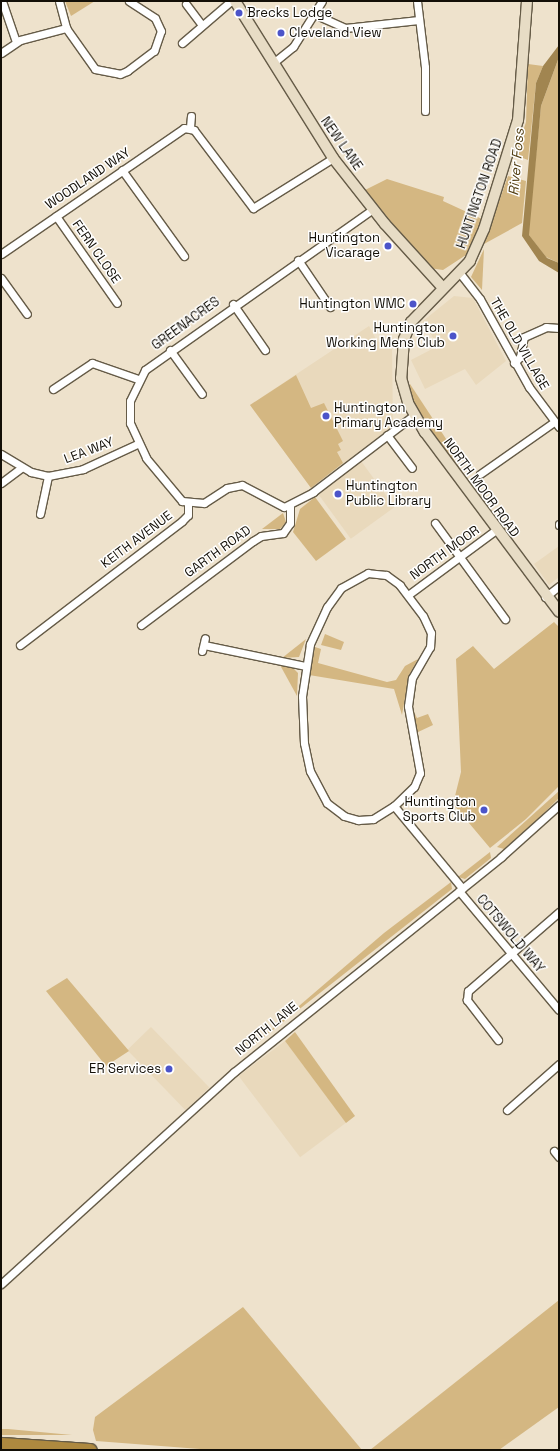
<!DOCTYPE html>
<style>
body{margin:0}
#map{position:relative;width:560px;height:1451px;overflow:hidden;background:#eee2cc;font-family:"Space Grotesk",sans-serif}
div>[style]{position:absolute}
.built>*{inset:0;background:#e9d9bc;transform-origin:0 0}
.green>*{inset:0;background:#d4b782}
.water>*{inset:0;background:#a18550}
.roads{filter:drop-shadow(1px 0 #655b47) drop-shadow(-1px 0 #655b47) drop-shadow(0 1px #655b47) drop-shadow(0 -1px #655b47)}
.street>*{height:7px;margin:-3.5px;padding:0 3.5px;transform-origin:3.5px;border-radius:3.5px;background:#fff}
.secondary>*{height:10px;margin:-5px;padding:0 5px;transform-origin:5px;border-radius:5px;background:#e7dcc5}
.highway>*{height:13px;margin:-6.5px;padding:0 6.5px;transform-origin:6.5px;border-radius:6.5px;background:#ae893f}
.dots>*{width:11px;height:11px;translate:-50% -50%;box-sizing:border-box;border:2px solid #fff;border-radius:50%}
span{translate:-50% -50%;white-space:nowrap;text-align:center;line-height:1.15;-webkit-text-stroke:3px #fff;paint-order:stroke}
.poi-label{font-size:13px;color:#130f07}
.left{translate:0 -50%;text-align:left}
.right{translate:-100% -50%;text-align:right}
.street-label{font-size:13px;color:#130f07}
.water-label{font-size:14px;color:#513d11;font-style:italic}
.frame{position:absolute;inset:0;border:2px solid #130f07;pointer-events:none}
</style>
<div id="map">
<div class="built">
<div style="clip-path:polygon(454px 296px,473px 298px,506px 361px,476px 385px,465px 369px,425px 389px,411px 360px,438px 346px,423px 321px)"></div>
<div style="clip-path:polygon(369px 326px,377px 341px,392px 346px,393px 426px,311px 488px,250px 405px)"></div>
<div style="left:361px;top:461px;width:57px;height:54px;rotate:54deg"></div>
<div style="clip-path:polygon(559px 546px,559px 577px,549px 585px,534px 564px)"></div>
<div style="left:151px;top:1027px;width:84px;height:33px;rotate:46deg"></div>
<div style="left:285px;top:1041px;width:102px;height:58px;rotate:53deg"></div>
</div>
<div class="green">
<div style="clip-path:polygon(65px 1px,95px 1px,71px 16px)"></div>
<div style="clip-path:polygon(559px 57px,559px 263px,546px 257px,528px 234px,541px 106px)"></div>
<div style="clip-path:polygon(528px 64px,543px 66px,536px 83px,528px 160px,515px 155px,526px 122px)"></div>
<div style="clip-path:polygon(508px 176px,526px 181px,522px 223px,484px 244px)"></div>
<div style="clip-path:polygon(387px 179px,444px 197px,443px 201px,482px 219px,469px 253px,443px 270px,429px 268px,365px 190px)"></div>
<div style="clip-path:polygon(484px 249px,482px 290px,471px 277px)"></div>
<div style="clip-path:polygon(296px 375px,311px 408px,324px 403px,343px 441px,338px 444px,341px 450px,337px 452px,343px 463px,311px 488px,250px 405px)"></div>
<div style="clip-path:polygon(410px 384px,452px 448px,455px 465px,420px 418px,409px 393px)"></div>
<div style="clip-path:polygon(315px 497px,346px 539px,316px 561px,293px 532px,300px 509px)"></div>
<div style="clip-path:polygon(283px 513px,286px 522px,280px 529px,262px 529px)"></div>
<div style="clip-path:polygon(554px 622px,559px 627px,559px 786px,526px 819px,490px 848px,453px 804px,461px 772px,456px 659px,473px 646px,494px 669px)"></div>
<div style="clip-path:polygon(325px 634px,344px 642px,341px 650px,321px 645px)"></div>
<div style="clip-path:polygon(306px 639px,299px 657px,282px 658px)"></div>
<div style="clip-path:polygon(315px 647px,321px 649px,318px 663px,387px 682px,396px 680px,405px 666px,418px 659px,409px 675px,402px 715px,394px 689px,309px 675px)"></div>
<div style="clip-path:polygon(280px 665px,292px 667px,298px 673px,297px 696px)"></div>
<div style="clip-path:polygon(413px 710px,417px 718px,428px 714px,433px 725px,416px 733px)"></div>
<div style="clip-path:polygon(559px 791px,559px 798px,536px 821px,504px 849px,497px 847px)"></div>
<div style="clip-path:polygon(490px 852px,491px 858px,465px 879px,458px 877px)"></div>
<div style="clip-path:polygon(451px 882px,452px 889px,250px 1048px,384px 933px)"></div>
<div style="clip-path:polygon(67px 978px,129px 1051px,106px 1066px,46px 991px)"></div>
<div style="clip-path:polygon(295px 1032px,355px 1116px,346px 1123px,285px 1041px)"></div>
<div style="clip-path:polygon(559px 1300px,559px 1407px,499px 1450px,370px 1450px)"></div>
<div style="clip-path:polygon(243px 1307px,362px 1450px,200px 1449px,96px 1441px,93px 1430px,95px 1417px)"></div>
<div style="clip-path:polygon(1px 1429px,8px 1429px,72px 1435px,1px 1435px)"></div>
</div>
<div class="water">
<div style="clip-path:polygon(559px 45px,559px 57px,541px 106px,529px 235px,547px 258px,559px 263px,559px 273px,539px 261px,522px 236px,536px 83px,543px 66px)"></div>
</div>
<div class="roads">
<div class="street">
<div style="left:2px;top:1px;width:43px;rotate:71.1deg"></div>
<div style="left:59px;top:1px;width:28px;rotate:75deg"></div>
<div style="left:417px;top:1px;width:66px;rotate:83.1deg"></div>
<div style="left:425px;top:67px;width:44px;rotate:90deg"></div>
<div style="left:186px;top:4px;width:26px;rotate:53deg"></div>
<div style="left:314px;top:14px;width:34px;rotate:24deg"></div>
<div style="left:345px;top:28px;width:74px;rotate:-6.2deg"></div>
<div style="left:66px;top:28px;width:50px;rotate:54.7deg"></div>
<div style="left:95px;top:69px;width:25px;rotate:11deg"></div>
<div style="left:120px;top:74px;width:8px;rotate:-23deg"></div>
<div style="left:127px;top:71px;width:34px;rotate:-37deg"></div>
<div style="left:154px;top:51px;width:21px;rotate:-71deg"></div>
<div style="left:161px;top:31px;width:14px;rotate:-115deg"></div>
<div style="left:155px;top:18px;width:31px;rotate:-147deg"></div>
<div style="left:182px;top:43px;width:65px;rotate:-40.6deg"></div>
<div style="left:1px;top:53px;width:23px;rotate:-34deg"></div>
<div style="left:20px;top:40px;width:48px;rotate:-14.6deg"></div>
<div style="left:273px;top:63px;width:26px;rotate:-39deg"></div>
<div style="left:293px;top:47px;width:54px;rotate:-57.8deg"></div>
<div style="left:190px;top:127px;width:11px;rotate:-85deg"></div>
<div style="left:122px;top:170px;width:106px;rotate:54.2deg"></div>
<div style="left:373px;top:209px;width:279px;rotate:144.8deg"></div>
<div style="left:145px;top:370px;width:34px;rotate:116deg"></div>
<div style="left:130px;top:401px;width:22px;rotate:90deg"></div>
<div style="left:130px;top:423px;width:38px;rotate:65deg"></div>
<div style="left:146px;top:458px;width:56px;rotate:50.1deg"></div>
<div style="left:182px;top:501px;width:22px;rotate:5deg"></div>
<div style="left:204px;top:503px;width:27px;rotate:-33deg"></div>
<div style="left:227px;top:488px;width:15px;rotate:-11deg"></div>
<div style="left:242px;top:485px;width:47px;rotate:27.6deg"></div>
<div style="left:284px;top:507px;width:33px;rotate:-27deg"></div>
<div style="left:313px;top:492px;width:127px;rotate:-37.3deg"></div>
<div style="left:56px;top:216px;width:106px;rotate:55deg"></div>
<div style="left:1px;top:254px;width:222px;rotate:-34.5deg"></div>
<div style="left:184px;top:128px;width:10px;rotate:11deg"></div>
<div style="left:194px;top:130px;width:98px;rotate:52.9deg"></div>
<div style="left:253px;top:208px;width:94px;rotate:-32deg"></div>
<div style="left:298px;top:260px;width:57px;rotate:55.8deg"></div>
<div style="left:459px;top:272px;width:34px;rotate:52deg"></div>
<div style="left:480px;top:299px;width:101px;rotate:60.9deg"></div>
<div style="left:529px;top:387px;width:50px;rotate:53.1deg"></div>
<div style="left:1px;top:278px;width:44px;rotate:54.2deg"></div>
<div style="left:233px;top:304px;width:56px;rotate:55.2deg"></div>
<div style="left:170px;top:350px;width:54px;rotate:54deg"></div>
<div style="left:514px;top:363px;width:8px;rotate:-45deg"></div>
<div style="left:520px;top:357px;width:20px;rotate:-79deg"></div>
<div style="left:524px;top:337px;width:24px;rotate:-24deg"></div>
<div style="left:546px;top:327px;width:13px;rotate:4deg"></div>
<div style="left:53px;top:389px;width:47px;rotate:-33.7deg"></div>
<div style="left:92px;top:363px;width:49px;rotate:19.2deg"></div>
<div style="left:387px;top:435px;width:41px;rotate:52.9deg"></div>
<div style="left:1px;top:454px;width:35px;rotate:31deg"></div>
<div style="left:31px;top:472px;width:17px;rotate:13deg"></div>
<div style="left:48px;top:476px;width:36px;rotate:-11deg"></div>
<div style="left:83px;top:469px;width:60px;rotate:-24.8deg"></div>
<div style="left:480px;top:474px;width:90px;rotate:-35.1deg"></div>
<div style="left:1px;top:483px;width:26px;rotate:-37deg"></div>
<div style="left:40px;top:514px;width:39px;rotate:-78deg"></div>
<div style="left:435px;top:523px;width:119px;rotate:53.9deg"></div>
<div style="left:559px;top:524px;width:1px;rotate:90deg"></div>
<div style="left:408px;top:595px;width:109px;rotate:-36.5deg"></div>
<div style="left:545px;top:597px;width:18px;rotate:-38deg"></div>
<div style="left:141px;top:625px;width:140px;rotate:-36.9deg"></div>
<div style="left:253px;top:541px;width:9px;rotate:-32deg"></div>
<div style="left:261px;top:536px;width:22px;rotate:-8deg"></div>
<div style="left:283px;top:533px;width:12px;rotate:-55deg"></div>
<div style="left:290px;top:523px;width:17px;rotate:-90deg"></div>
<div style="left:20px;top:645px;width:204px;rotate:-37.4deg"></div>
<div style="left:182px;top:521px;width:8px;rotate:-45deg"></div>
<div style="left:188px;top:515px;width:11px;rotate:-90deg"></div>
<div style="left:204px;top:645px;width:103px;rotate:11.7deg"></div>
<div style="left:202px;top:651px;width:13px;rotate:-77deg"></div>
<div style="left:394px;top:806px;width:28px;rotate:-44deg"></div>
<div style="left:414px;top:787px;width:15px;rotate:-67deg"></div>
<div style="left:420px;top:773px;width:68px;rotate:-100.2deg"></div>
<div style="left:408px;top:706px;width:28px;rotate:-82deg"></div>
<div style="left:412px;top:678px;width:36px;rotate:-60deg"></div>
<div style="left:430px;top:647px;width:14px;rotate:-86deg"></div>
<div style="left:431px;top:633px;width:19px;rotate:-115deg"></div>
<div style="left:423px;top:616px;width:39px;rotate:-127deg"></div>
<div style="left:400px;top:585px;width:17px;rotate:-144deg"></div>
<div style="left:386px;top:575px;width:18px;rotate:-174deg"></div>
<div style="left:368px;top:573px;width:31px;rotate:151deg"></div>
<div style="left:341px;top:588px;width:24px;rotate:126deg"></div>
<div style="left:327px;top:607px;width:41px;rotate:114.7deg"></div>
<div style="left:310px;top:644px;width:53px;rotate:98.7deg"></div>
<div style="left:302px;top:696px;width:47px;rotate:87.6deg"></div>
<div style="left:304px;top:743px;width:29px;rotate:78deg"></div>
<div style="left:310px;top:771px;width:36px;rotate:62deg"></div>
<div style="left:327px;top:803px;width:21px;rotate:37deg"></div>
<div style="left:344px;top:816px;width:15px;rotate:16deg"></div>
<div style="left:358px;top:820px;width:15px;rotate:-4deg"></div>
<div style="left:373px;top:819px;width:25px;rotate:-32deg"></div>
<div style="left:394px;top:806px;width:107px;rotate:50.3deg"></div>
<div style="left:459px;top:891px;width:155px;rotate:50deg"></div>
<div style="left:498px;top:1040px;width:51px;rotate:-127.8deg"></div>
<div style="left:467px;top:1000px;width:9px;rotate:-84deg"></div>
<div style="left:468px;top:991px;width:121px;rotate:-41deg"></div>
<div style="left:507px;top:1110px;width:69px;rotate:-41.5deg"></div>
<div style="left:554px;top:1151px;width:8px;rotate:50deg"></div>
<div style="left:1px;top:1284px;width:315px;rotate:-42.3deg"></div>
<div style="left:234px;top:1072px;width:343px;rotate:-38.8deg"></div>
<div style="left:501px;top:857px;width:78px;rotate:-41.9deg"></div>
</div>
<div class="secondary">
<div style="left:235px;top:1px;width:185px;rotate:58deg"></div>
<div style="left:333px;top:158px;width:84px;rotate:51.8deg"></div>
<div style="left:385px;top:224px;width:86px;rotate:47.8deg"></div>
<div style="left:527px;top:1px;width:119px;rotate:94.3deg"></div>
<div style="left:518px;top:120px;width:114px;rotate:107.3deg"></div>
<div style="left:484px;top:229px;width:35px;rotate:114deg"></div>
<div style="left:470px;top:261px;width:85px;rotate:134deg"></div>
<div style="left:411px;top:322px;width:18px;rotate:112deg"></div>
<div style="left:404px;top:339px;width:39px;rotate:94deg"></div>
<div style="left:401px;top:378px;width:26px;rotate:74deg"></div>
<div style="left:408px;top:403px;width:34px;rotate:60deg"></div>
<div style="left:425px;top:432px;width:224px;rotate:53.3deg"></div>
</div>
<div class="highway">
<div style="left:1px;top:1444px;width:89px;rotate:3.9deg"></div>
</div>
</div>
<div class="dots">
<div style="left:239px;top:13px;background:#4c54c9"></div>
<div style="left:281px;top:33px;background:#4c54c9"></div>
<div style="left:388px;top:246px;background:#4c54c9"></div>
<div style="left:413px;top:304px;background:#4c54c9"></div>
<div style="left:453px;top:336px;background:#4c54c9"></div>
<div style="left:326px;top:416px;background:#4c54c9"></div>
<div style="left:338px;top:494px;background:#4c54c9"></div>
<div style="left:484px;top:810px;background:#4c54c9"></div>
<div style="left:169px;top:1069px;background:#4c54c9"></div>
</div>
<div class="poi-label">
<span class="left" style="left:247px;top:13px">Brecks Lodge</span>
<span class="left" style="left:289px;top:33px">Cleveland View</span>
<span class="right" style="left:380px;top:246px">Huntington<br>Vicarage</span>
<span class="right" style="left:405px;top:304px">Huntington WMC</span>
<span class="right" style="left:445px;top:336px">Huntington<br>Working Mens Club</span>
<span class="left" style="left:334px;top:416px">Huntington<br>Primary Academy</span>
<span class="left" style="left:346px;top:494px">Huntington<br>Public Library</span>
<span class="right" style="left:476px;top:810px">Huntington<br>Sports Club</span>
<span class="right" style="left:161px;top:1069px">ER Services</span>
</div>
<div class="street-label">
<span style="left:341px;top:144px;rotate:55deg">NEW LANE</span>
<span style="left:88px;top:179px;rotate:-34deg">WOODLAND WAY</span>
<span style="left:480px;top:194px;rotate:-71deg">HUNTINGTON ROAD</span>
<span style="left:96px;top:252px;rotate:55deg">FERN CLOSE</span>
<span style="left:186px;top:324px;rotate:-36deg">GREENACRES</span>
<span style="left:519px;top:344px;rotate:60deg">THE OLD VILLAGE</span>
<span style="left:89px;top:451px;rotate:-21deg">LEA WAY</span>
<span style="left:481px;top:488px;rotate:54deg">NORTH MOOR ROAD</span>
<span style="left:137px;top:540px;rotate:-37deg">KEITH AVENUE</span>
<span style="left:218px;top:552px;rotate:-36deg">GARTH ROAD</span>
<span style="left:445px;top:553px;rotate:-36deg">NORTH MOOR</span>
<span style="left:510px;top:934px;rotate:50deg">COTSWOLD WAY</span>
<span style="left:267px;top:1029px;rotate:-39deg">NORTH LANE</span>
</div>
<div class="water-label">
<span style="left:516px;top:162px;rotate:-85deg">River Foss</span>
</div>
<div class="frame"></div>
</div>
